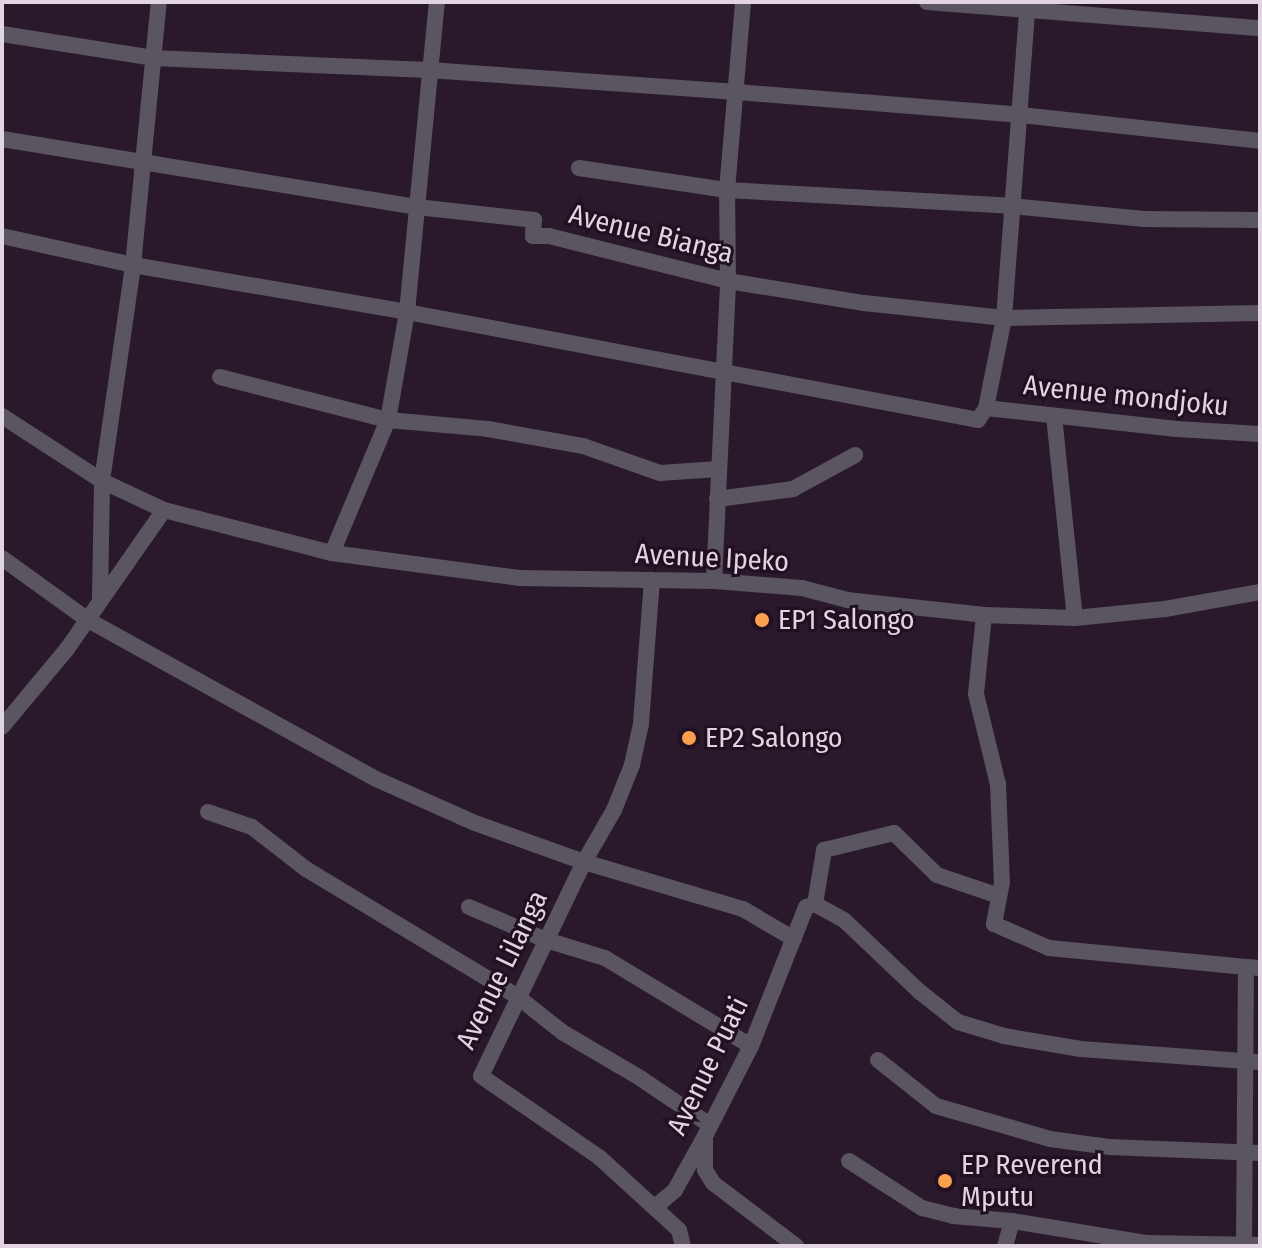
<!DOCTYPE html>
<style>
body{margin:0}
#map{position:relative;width:1262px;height:1248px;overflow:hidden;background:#2a192b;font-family:"Fira Sans Condensed",sans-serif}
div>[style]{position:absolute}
.minor>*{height:16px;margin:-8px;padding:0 8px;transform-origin:8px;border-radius:8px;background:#5a5560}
.dots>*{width:22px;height:22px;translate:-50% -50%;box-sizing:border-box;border:4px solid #201021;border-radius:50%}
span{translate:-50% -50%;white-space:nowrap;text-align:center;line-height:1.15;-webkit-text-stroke:6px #201021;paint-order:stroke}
.street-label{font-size:28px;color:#e0d5e1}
.poi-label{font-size:28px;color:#e0d5e1}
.left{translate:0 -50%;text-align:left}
.frame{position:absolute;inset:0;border:4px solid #e0d5e1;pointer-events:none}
</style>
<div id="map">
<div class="minor">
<div style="left:927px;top:2px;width:334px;rotate:4.5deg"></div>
<div style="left:2px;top:34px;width:153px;rotate:9deg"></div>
<div style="left:153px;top:58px;width:276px;rotate:2.5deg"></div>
<div style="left:429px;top:70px;width:309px;rotate:4.1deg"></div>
<div style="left:737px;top:92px;width:285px;rotate:4.6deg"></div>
<div style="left:1021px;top:115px;width:240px;rotate:6.2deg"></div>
<div style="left:2px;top:139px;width:421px;rotate:9.3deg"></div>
<div style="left:417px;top:207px;width:118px;rotate:6.3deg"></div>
<div style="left:534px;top:220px;width:16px;rotate:94deg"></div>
<div style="left:533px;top:236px;width:16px"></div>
<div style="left:549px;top:236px;width:185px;rotate:14.1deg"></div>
<div style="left:728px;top:281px;width:138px;rotate:9.2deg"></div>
<div style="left:864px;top:303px;width:141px;rotate:6.1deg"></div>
<div style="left:1004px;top:318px;width:256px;rotate:-1.1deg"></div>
<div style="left:579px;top:168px;width:150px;rotate:8.5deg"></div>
<div style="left:727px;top:190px;width:284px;rotate:3.2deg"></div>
<div style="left:1011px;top:206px;width:134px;rotate:5.6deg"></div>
<div style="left:1144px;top:219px;width:116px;rotate:0.5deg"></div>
<div style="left:2px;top:236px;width:134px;rotate:12.5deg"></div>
<div style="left:133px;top:265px;width:278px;rotate:9.7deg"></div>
<div style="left:407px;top:312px;width:581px;rotate:10.71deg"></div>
<div style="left:978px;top:420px;width:14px;rotate:-56deg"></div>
<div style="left:986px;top:408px;width:92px;rotate:-78.7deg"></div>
<div style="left:1004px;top:318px;width:317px;rotate:-85.7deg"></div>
<div style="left:220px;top:377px;width:173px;rotate:14.4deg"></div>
<div style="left:388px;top:420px;width:100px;rotate:5.1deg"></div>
<div style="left:488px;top:429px;width:97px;rotate:10.1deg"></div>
<div style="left:583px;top:446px;width:82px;rotate:19.3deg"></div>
<div style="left:660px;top:473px;width:59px;rotate:-3.9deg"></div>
<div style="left:986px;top:408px;width:192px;rotate:6.3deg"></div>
<div style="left:1177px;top:429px;width:83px;rotate:3.4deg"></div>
<div style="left:2px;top:416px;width:119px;rotate:33deg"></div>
<div style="left:102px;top:481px;width:68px;rotate:25.1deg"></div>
<div style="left:164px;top:510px;width:173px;rotate:14.4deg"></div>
<div style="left:332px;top:553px;width:189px;rotate:7.6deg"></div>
<div style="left:519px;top:578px;width:195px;rotate:0.9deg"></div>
<div style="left:714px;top:581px;width:88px;rotate:4.5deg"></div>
<div style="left:802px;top:588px;width:47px;rotate:14.9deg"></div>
<div style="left:847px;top:600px;width:138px;rotate:6.2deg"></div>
<div style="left:984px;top:615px;width:91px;rotate:1.9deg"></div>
<div style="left:1075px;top:618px;width:90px;rotate:-5.7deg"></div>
<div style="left:1165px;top:609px;width:97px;rotate:-10.1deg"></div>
<div style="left:1054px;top:416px;width:203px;rotate:84.1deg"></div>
<div style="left:717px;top:499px;width:77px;rotate:-7.5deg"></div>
<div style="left:793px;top:489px;width:71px;rotate:-28.7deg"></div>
<div style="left:332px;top:553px;width:144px;rotate:-67.2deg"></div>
<div style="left:388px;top:420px;width:110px;rotate:-80deg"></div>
<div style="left:407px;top:312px;width:311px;rotate:-84.5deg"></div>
<div style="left:2px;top:558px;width:106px;rotate:35.8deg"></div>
<div style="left:88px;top:620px;width:329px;rotate:28.9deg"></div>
<div style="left:376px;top:779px;width:108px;rotate:24deg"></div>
<div style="left:475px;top:823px;width:116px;rotate:19.7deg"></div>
<div style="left:584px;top:862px;width:166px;rotate:16.5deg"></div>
<div style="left:743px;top:909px;width:59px;rotate:30.5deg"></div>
<div style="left:652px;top:580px;width:144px;rotate:94.4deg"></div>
<div style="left:641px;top:724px;width:42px;rotate:102.4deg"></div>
<div style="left:632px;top:765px;width:48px;rotate:111.8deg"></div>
<div style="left:614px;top:810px;width:60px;rotate:120deg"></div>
<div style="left:584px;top:862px;width:237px;rotate:115.7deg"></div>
<div style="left:481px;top:1076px;width:143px;rotate:34.5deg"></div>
<div style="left:599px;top:1157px;width:108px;rotate:42.4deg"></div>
<div style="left:679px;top:1230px;width:16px;rotate:76deg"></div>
<div style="left:714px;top:581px;width:300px;rotate:-87.3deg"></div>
<div style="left:728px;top:281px;width:91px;rotate:-90.6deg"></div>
<div style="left:727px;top:190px;width:189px;rotate:-85.1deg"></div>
<div style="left:100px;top:599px;width:118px;rotate:-89deg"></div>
<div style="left:102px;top:481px;width:218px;rotate:-81.8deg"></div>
<div style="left:133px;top:265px;width:264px;rotate:-84.4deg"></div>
<div style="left:984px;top:615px;width:79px;rotate:95.8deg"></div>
<div style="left:976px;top:694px;width:93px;rotate:76.3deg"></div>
<div style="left:998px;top:784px;width:98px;rotate:87.7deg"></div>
<div style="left:1002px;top:882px;width:43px;rotate:100.8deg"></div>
<div style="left:994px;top:924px;width:60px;rotate:23.6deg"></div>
<div style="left:1049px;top:948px;width:198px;rotate:5.5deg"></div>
<div style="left:2px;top:727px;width:102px;rotate:-50.2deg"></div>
<div style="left:67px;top:649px;width:169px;rotate:-55.1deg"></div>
<div style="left:208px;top:812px;width:46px;rotate:18.8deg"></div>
<div style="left:252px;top:827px;width:68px;rotate:37.9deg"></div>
<div style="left:306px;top:869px;width:248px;rotate:31.1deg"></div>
<div style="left:518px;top:997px;width:56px;rotate:38.5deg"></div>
<div style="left:562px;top:1032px;width:91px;rotate:30.5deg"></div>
<div style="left:640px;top:1078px;width:84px;rotate:33.9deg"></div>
<div style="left:815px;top:904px;width:55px;rotate:-80.5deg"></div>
<div style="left:824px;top:850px;width:72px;rotate:-13.7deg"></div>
<div style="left:894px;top:833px;width:60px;rotate:44.3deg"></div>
<div style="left:937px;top:875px;width:65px;rotate:18.7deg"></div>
<div style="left:469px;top:907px;width:84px;rotate:23.2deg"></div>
<div style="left:546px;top:940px;width:62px;rotate:17deg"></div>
<div style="left:605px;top:958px;width:170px;rotate:31.1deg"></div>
<div style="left:878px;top:1060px;width:74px;rotate:38.4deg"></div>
<div style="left:936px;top:1106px;width:119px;rotate:16.1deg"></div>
<div style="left:1050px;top:1139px;width:61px;rotate:7.6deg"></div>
<div style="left:1110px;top:1147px;width:150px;rotate:2.3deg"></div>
<div style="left:705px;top:1140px;width:30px;rotate:90deg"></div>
<div style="left:705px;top:1170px;width:15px;rotate:58deg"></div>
<div style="left:713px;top:1183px;width:104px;rotate:37.2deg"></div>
<div style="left:849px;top:1161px;width:87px;rotate:32.8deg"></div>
<div style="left:922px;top:1208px;width:32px;rotate:14deg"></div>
<div style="left:953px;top:1216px;width:59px;rotate:4.8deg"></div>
<div style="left:1012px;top:1221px;width:137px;rotate:9.3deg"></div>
<div style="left:1147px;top:1243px;width:113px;rotate:1deg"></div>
<div style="left:655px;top:1207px;width:26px;rotate:-40deg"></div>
<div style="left:675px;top:1190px;width:64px;rotate:-61deg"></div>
<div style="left:706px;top:1134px;width:99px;rotate:-62.9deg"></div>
<div style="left:751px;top:1046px;width:149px;rotate:-68.4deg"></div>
<div style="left:806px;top:907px;width:9px;rotate:-18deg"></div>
<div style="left:815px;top:904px;width:33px;rotate:29deg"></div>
<div style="left:844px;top:920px;width:105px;rotate:43.5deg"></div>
<div style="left:920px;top:992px;width:48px;rotate:38.3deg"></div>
<div style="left:958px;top:1022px;width:48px;rotate:16.9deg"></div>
<div style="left:1004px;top:1036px;width:78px;rotate:9.6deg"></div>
<div style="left:1081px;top:1049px;width:179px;rotate:4.2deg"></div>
<div style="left:1005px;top:1246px;width:26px;rotate:-74deg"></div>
<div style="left:1244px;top:1246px;width:279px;rotate:-89.6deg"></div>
<div style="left:1246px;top:967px;width:14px;rotate:4deg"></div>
</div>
<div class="dots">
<div style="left:762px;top:620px;background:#fa9f4e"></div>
<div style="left:689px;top:738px;background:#fa9f4e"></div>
<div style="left:945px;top:1181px;background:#fa9f4e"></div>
</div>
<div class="street-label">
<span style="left:651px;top:234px;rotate:14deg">Avenue Bianga</span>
<span style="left:1126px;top:396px;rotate:6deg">Avenue mondjoku</span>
<span style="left:712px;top:558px;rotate:3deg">Avenue Ipeko</span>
<span style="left:502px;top:970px;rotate:-64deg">Avenue Lilanga</span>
<span style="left:708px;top:1066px;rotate:-64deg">Avenue Puati</span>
</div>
<div class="poi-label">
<span class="left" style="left:778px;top:620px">EP1 Salongo</span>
<span class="left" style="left:705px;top:738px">EP2 Salongo</span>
<span class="left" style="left:961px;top:1181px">EP Reverend<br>Mputu</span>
</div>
<div class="frame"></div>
</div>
